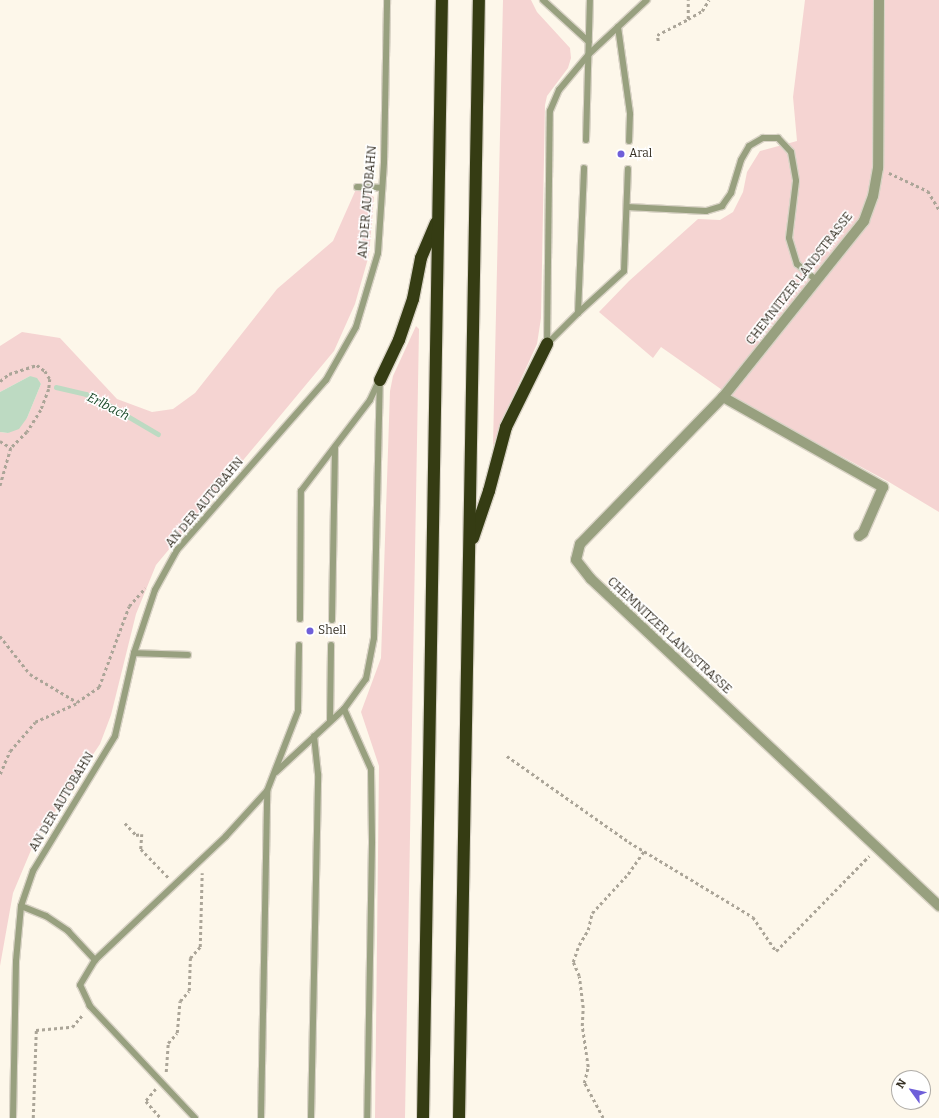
<!DOCTYPE html>
<style>
body{margin:0}
#map{position:relative;width:939px;height:1118px;overflow:hidden;background:#fdf7ea;font-family:Bitter,serif}
div>[style]{position:absolute}
.green>*{inset:0;background:#f5d4d2}
.water>*{inset:0;background:#bddac2}
.stream>*{height:4.5px;margin:-2.25px;padding:0 2.25px;transform-origin:2.25px;border-radius:2.25px;background:#bddac2}
.path>*{height:2.5px;margin-top:-1.25px;transform-origin:0;background:repeating-linear-gradient(90deg,#aba598 0 3px,transparent 0 6px)}
.roads{filter:drop-shadow(1px 0 #d9d3c6) drop-shadow(-1px 0 #d9d3c6) drop-shadow(0 1px #d9d3c6) drop-shadow(0 -1px #d9d3c6)}
.service>*{height:6px;margin:-3px;padding:0 3px;transform-origin:3px;border-radius:3px;background:#98a07f}
.minor>*{height:10px;margin:-5px;padding:0 5px;transform-origin:5px;border-radius:5px;background:#98a07f}
.motorway>*{height:12px;margin:-6px;padding:0 6px;transform-origin:6px;border-radius:6px;background:#353c13}
.dots>*{width:11px;height:11px;translate:-50% -50%;box-sizing:border-box;border:2px solid #fff;border-radius:50%}
span{translate:-50% -50%;white-space:nowrap;text-align:center;line-height:1.15;-webkit-text-stroke:3px #fff;paint-order:stroke}
.poi-label{font-size:12px;color:#363024}
.left{translate:0 -50%;text-align:left}
.street-label{font-size:12px;color:#363024}
.water-label{font-size:13px;color:#1b4929;font-style:italic}
.north{position:absolute;left:891px;top:1070px;width:40px;height:40px;box-sizing:border-box;background:#fff;border:1px solid #afaca7;border-radius:50%;rotate:303deg;font-size:11px;font-weight:700;line-height:16px;text-align:center;color:#363024}
.north::after{content:'';display:block;margin:auto;width:14px;height:18px;background:#6f5fd9;clip-path:polygon(50% 0,100% 100%,50% 72%,0 100%)}
</style>
<div id="map">
<div class="green">
<div style="clip-path:polygon(503px 0,531px 0,537px 12px,570px 48px,571px 58px,568px 68px,547px 96px,545px 105px,541px 318px,537px 344px,500px 425px,493px 447px)"></div>
<div style="clip-path:polygon(805px 0,939px 0,939px 512px,889px 482px,735px 399px,661px 347px,653px 358px,599px 312px,629px 281px,698px 219px,720px 220px,733px 212px,743px 192px,747px 172px,760px 151px,797px 141px,793px 97px)"></div>
<div style="clip-path:polygon(357px 187px,374px 197px,369px 255px,355px 304px,334px 351px,156px 565px,136px 614px,111px 715px,100px 744px,34px 843px,13px 893px,0 966px,0 432px,8px 433px,27px 418px,41px 384px,30px 376px,0 392px,0 346px,22px 332px,60px 338px,117px 399px,152px 412px,173px 409px,195px 393px,277px 289px,333px 241px)"></div>
<div style="clip-path:polygon(416px 326px,419px 329px,405px 1118px,375px 1118px,379px 766px,361px 712px,381px 658px,390px 391px,393px 376px)"></div>
</div>
<div class="water">
<div style="clip-path:polygon(30px 376px,37px 378px,41px 384px,27px 418px,19px 429px,8px 433px,0 432px,0 392px)"></div>
</div>
<div class="stream">
<div style="left:56px;top:387px;width:31px;rotate:13deg"></div>
<div style="left:86px;top:394px;width:17px;rotate:24deg"></div>
<div style="left:102px;top:401px;width:65px;rotate:30.5deg"></div>
</div>
<div class="path">
<div style="left:688px;top:19px;width:16px;rotate:-30deg"></div>
<div style="left:702px;top:11px;width:13px;rotate:-58deg"></div>
<div style="left:658px;top:41px;width:6px;rotate:-99deg"></div>
<div style="left:657px;top:35px;width:35px;rotate:-27deg"></div>
<div style="left:688px;top:19px;width:19px;rotate:-90deg"></div>
<div style="left:889px;top:173px;width:43px;rotate:24.8deg"></div>
<div style="left:928px;top:191px;width:21px;rotate:59deg"></div>
<div style="left:0;top:381px;width:11px;rotate:-38deg"></div>
<div style="left:9px;top:374px;width:29px;rotate:-18deg"></div>
<div style="left:37px;top:365px;width:10px;rotate:37deg"></div>
<div style="left:45px;top:371px;width:9px;rotate:58deg"></div>
<div style="left:50px;top:379px;width:10px;rotate:96deg"></div>
<div style="left:49px;top:389px;width:22px;rotate:111deg"></div>
<div style="left:41px;top:410px;width:26px;rotate:122deg"></div>
<div style="left:27px;top:432px;width:23px;rotate:135deg"></div>
<div style="left:11px;top:448px;width:40px;rotate:106deg"></div>
<div style="left:0;top:441px;width:13px;rotate:32deg"></div>
<div style="left:0;top:636px;width:48px;rotate:51.7deg"></div>
<div style="left:30px;top:674px;width:55px;rotate:30.8deg"></div>
<div style="left:77px;top:702px;width:27px;rotate:-34deg"></div>
<div style="left:99px;top:687px;width:86px;rotate:-69.7deg"></div>
<div style="left:129px;top:606px;width:24px;rotate:-48deg"></div>
<div style="left:507px;top:756px;width:149px;rotate:35.2deg"></div>
<div style="left:629px;top:842px;width:145px;rotate:31.2deg"></div>
<div style="left:753px;top:917px;width:41px;rotate:55.9deg"></div>
<div style="left:776px;top:951px;width:133px;rotate:-45.6deg"></div>
<div style="left:0;top:774px;width:25px;rotate:-67deg"></div>
<div style="left:10px;top:751px;width:38px;rotate:-49deg"></div>
<div style="left:35px;top:722px;width:46px;rotate:-24.3deg"></div>
<div style="left:125px;top:823px;width:16px;rotate:47deg"></div>
<div style="left:136px;top:835px;width:6px;rotate:-9deg"></div>
<div style="left:142px;top:834px;width:15px;rotate:94deg"></div>
<div style="left:141px;top:849px;width:40px;rotate:46deg"></div>
<div style="left:166px;top:1072px;width:29px;rotate:-86deg"></div>
<div style="left:168px;top:1043px;width:13px;rotate:-48deg"></div>
<div style="left:177px;top:1033px;width:32px;rotate:-85deg"></div>
<div style="left:180px;top:1001px;width:13px;rotate:-48deg"></div>
<div style="left:189px;top:991px;width:33px;rotate:-88deg"></div>
<div style="left:190px;top:958px;width:15px;rotate:-48deg"></div>
<div style="left:200px;top:947px;width:74px;rotate:-88.5deg"></div>
<div style="left:156px;top:1089px;width:16px;rotate:130deg"></div>
<div style="left:146px;top:1101px;width:23px;rotate:49deg"></div>
<div style="left:33px;top:1118px;width:88px;rotate:-88deg"></div>
<div style="left:36px;top:1030px;width:36px;rotate:-5deg"></div>
<div style="left:72px;top:1027px;width:18px;rotate:-49deg"></div>
<div style="left:603px;top:1118px;width:40px;rotate:-118deg"></div>
<div style="left:584px;top:1083px;width:16px;rotate:-76deg"></div>
<div style="left:588px;top:1067px;width:41px;rotate:-98.3deg"></div>
<div style="left:582px;top:1026px;width:18px;rotate:-87deg"></div>
<div style="left:583px;top:1008px;width:32px;rotate:-97deg"></div>
<div style="left:579px;top:976px;width:15px;rotate:-113deg"></div>
<div style="left:573px;top:962px;width:18px;rotate:-71deg"></div>
<div style="left:579px;top:945px;width:17px;rotate:-59deg"></div>
<div style="left:588px;top:930px;width:17px;rotate:-77deg"></div>
<div style="left:592px;top:913px;width:53px;rotate:-47.3deg"></div>
<div style="left:628px;top:874px;width:28px;rotate:-55deg"></div>
</div>
<div class="roads">
<div class="service">
<div style="left:543px;top:0;width:62px;rotate:42.4deg"></div>
<div style="left:618px;top:27px;width:88px;rotate:82.1deg"></div>
<div style="left:630px;top:114px;width:27px;rotate:92deg"></div>
<div style="left:586px;top:140px;width:140px;rotate:-88.4deg"></div>
<div style="left:357px;top:187px;width:25px;rotate:2deg"></div>
<div style="left:627px;top:207px;width:79px;rotate:2.9deg"></div>
<div style="left:706px;top:211px;width:17px;rotate:-17deg"></div>
<div style="left:722px;top:206px;width:16px;rotate:-55deg"></div>
<div style="left:731px;top:193px;width:34px;rotate:-73deg"></div>
<div style="left:741px;top:160px;width:16px;rotate:-60deg"></div>
<div style="left:749px;top:146px;width:16px;rotate:-30deg"></div>
<div style="left:763px;top:138px;width:15px"></div>
<div style="left:778px;top:138px;width:19px;rotate:47deg"></div>
<div style="left:791px;top:152px;width:29px;rotate:80deg"></div>
<div style="left:796px;top:181px;width:57px;rotate:97deg"></div>
<div style="left:789px;top:238px;width:27px;rotate:73deg"></div>
<div style="left:797px;top:264px;width:25px;rotate:40deg"></div>
<div style="left:578px;top:313px;width:62px;rotate:-42.4deg"></div>
<div style="left:624px;top:271px;width:102px;rotate:-87.8deg"></div>
<div style="left:547px;top:344px;width:233px;rotate:-89.3deg"></div>
<div style="left:550px;top:111px;width:23px;rotate:-67deg"></div>
<div style="left:559px;top:90px;width:47px;rotate:-50.2deg"></div>
<div style="left:589px;top:54px;width:79px;rotate:-43deg"></div>
<div style="left:547px;top:344px;width:44px;rotate:-45deg"></div>
<div style="left:578px;top:313px;width:145px;rotate:-87.6deg"></div>
<div style="left:300px;top:619px;width:128px;rotate:-89.6deg"></div>
<div style="left:301px;top:491px;width:114px;rotate:-52.8deg"></div>
<div style="left:370px;top:400px;width:19px;rotate:-65deg"></div>
<div style="left:332px;top:620px;width:173px;rotate:-89deg"></div>
<div style="left:134px;top:653px;width:54px;rotate:2.1deg"></div>
<div style="left:344px;top:709px;width:66px;rotate:65.8deg"></div>
<div style="left:371px;top:769px;width:74px;rotate:89.2deg"></div>
<div style="left:372px;top:843px;width:275px;rotate:91deg"></div>
<div style="left:330px;top:721px;width:76px;rotate:-89.2deg"></div>
<div style="left:276px;top:772px;width:93px;rotate:-42.8deg"></div>
<div style="left:344px;top:709px;width:37px;rotate:-54deg"></div>
<div style="left:366px;top:679px;width:42px;rotate:-79deg"></div>
<div style="left:374px;top:638px;width:258px;rotate:-88.7deg"></div>
<div style="left:21px;top:906px;width:27px;rotate:22deg"></div>
<div style="left:46px;top:916px;width:27px;rotate:34deg"></div>
<div style="left:68px;top:931px;width:40px;rotate:47deg"></div>
<div style="left:13px;top:1118px;width:157px;rotate:-88.9deg"></div>
<div style="left:16px;top:961px;width:55px;rotate:-84.8deg"></div>
<div style="left:21px;top:906px;width:37px;rotate:-71deg"></div>
<div style="left:33px;top:871px;width:158px;rotate:-58.7deg"></div>
<div style="left:115px;top:736px;width:85px;rotate:-77.1deg"></div>
<div style="left:134px;top:653px;width:66px;rotate:-71.6deg"></div>
<div style="left:155px;top:590px;width:46px;rotate:-61.2deg"></div>
<div style="left:177px;top:550px;width:226px;rotate:-48.8deg"></div>
<div style="left:326px;top:380px;width:61px;rotate:-60.5deg"></div>
<div style="left:356px;top:327px;width:77px;rotate:-73.4deg"></div>
<div style="left:378px;top:253px;width:91px;rotate:-86.2deg"></div>
<div style="left:384px;top:162px;width:162px;rotate:-88.9deg"></div>
<div style="left:195px;top:1118px;width:154px;rotate:-133.2deg"></div>
<div style="left:90px;top:1006px;width:23px;rotate:-115deg"></div>
<div style="left:80px;top:985px;width:29px;rotate:-59deg"></div>
<div style="left:95px;top:960px;width:180px;rotate:-43.4deg"></div>
<div style="left:226px;top:836px;width:61px;rotate:-47.7deg"></div>
<div style="left:267px;top:791px;width:86px;rotate:-68.8deg"></div>
<div style="left:298px;top:711px;width:66px;rotate:-89.1deg"></div>
<div style="left:261px;top:1118px;width:327px;rotate:-88.9deg"></div>
<div style="left:311px;top:1118px;width:344px;rotate:-88.8deg"></div>
<div style="left:318px;top:774px;width:38px;rotate:-96deg"></div>
</div>
<div class="minor">
<div style="left:879px;top:0;width:168px;rotate:90.3deg"></div>
<div style="left:878px;top:168px;width:28px;rotate:100deg"></div>
<div style="left:873px;top:196px;width:27px;rotate:110deg"></div>
<div style="left:864px;top:221px;width:226px;rotate:128.7deg"></div>
<div style="left:723px;top:397px;width:205px;rotate:134.2deg"></div>
<div style="left:580px;top:544px;width:16px;rotate:104deg"></div>
<div style="left:576px;top:560px;width:24px;rotate:52deg"></div>
<div style="left:591px;top:579px;width:478px;rotate:43.2deg"></div>
<div style="left:723px;top:397px;width:184px;rotate:29.4deg"></div>
<div style="left:883px;top:487px;width:50px;rotate:113.5deg"></div>
<div style="left:863px;top:533px;width:5px;rotate:143deg"></div>
</div>
<div class="motorway">
<div style="left:380px;top:380px;width:44px;rotate:-64.6deg"></div>
<div style="left:399px;top:340px;width:43px;rotate:-71.1deg"></div>
<div style="left:413px;top:299px;width:42px;rotate:-79deg"></div>
<div style="left:421px;top:258px;width:38px;rotate:-67deg"></div>
<div style="left:473px;top:538px;width:50px;rotate:-71.2deg"></div>
<div style="left:489px;top:491px;width:66px;rotate:-75.1deg"></div>
<div style="left:506px;top:427px;width:93px;rotate:-63.7deg"></div>
<div style="left:423px;top:1118px;width:1118px;rotate:-89.03deg"></div>
<div style="left:459px;top:1118px;width:1118px;rotate:-88.98deg"></div>
</div>
</div>
<div class="dots">
<div style="left:621px;top:154px;background:#6f5fd9"></div>
<div style="left:310px;top:631px;background:#6f5fd9"></div>
</div>
<div class="poi-label">
<span class="left" style="left:629px;top:154px">Aral</span>
<span class="left" style="left:318px;top:631px">Shell</span>
</div>
<div class="street-label">
<span style="left:368px;top:202px;rotate:-85deg">AN DER AUTOBAHN</span>
<span style="left:800px;top:279px;rotate:-52deg">CHEMNITZER LANDSTRASSE</span>
<span style="left:205px;top:503px;rotate:-50deg">AN DER AUTOBAHN</span>
<span style="left:669px;top:636px;rotate:43deg">CHEMNITZER LANDSTRASSE</span>
<span style="left:62px;top:802px;rotate:-59deg">AN DER AUTOBAHN</span>
</div>
<div class="water-label">
<span style="left:108px;top:407px;rotate:27deg">Erlbach</span>
</div>
<div class="north">N</div>
</div>
